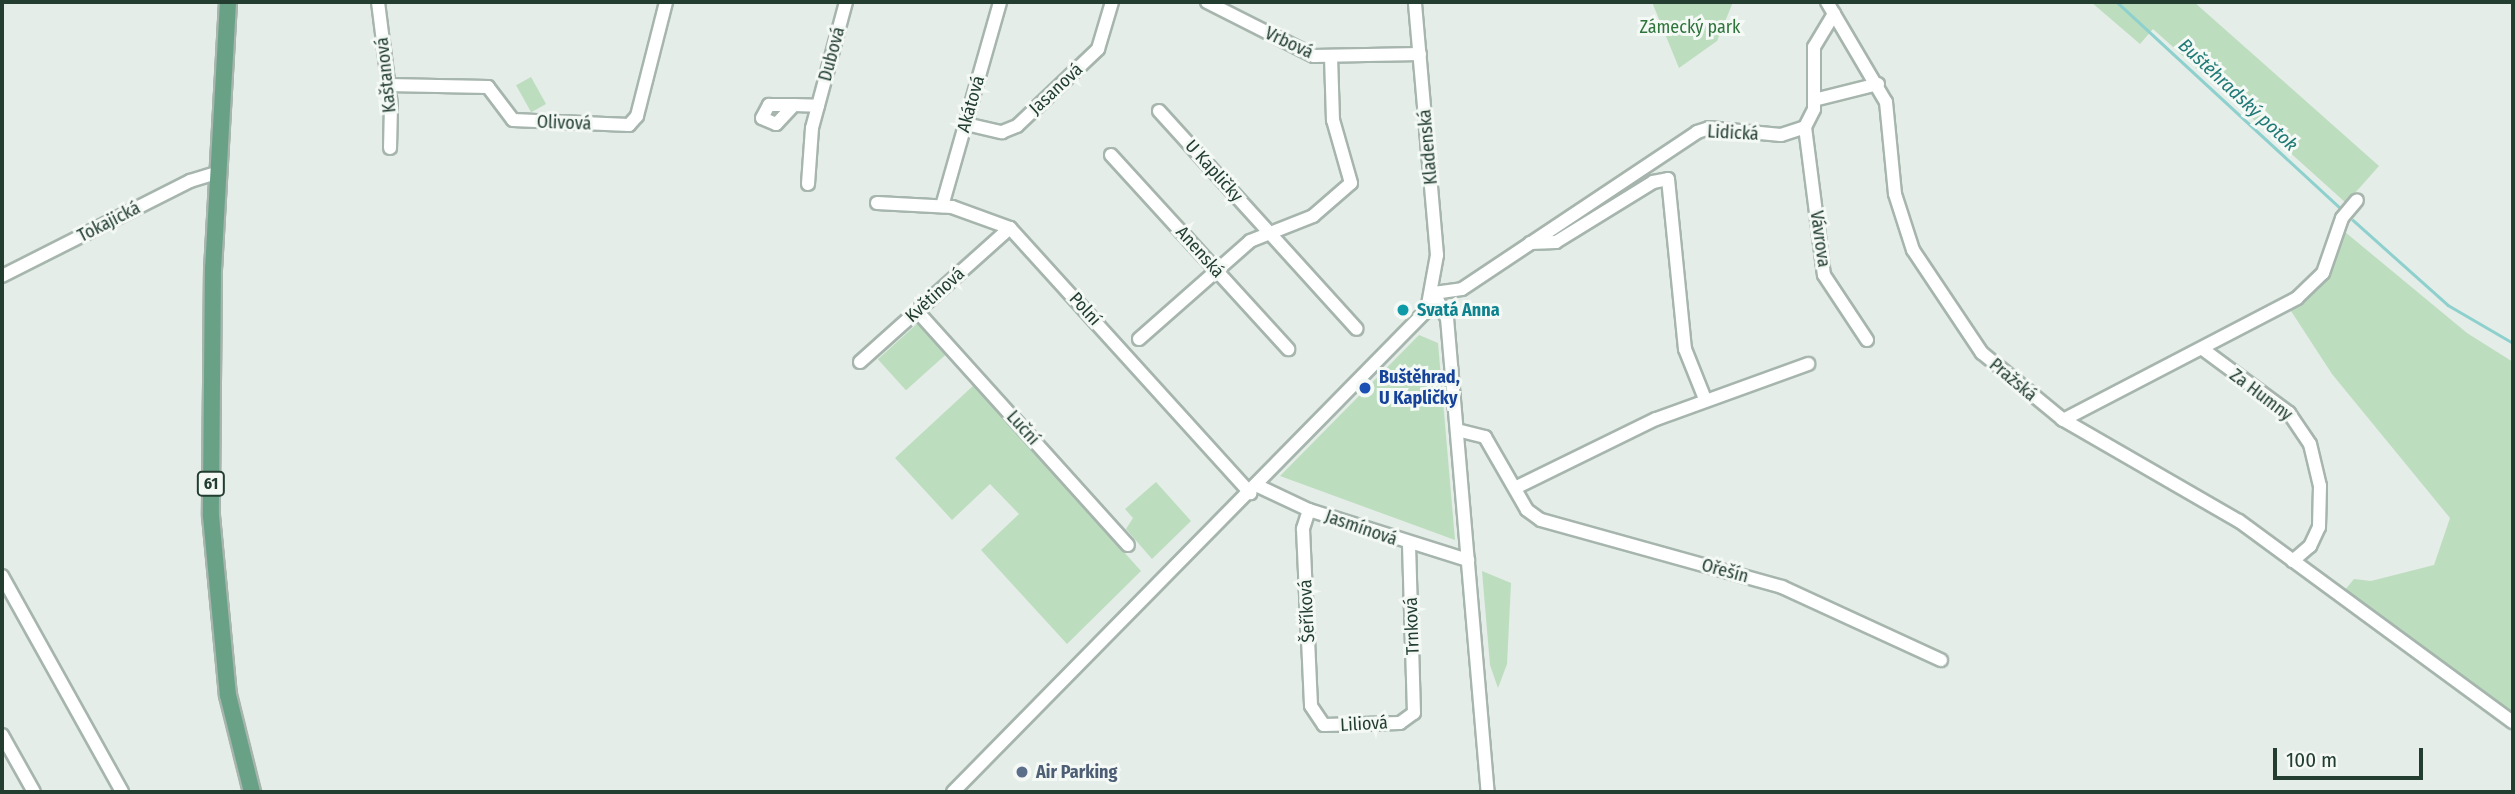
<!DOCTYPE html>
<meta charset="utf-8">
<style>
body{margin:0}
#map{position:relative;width:2515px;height:794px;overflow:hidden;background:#e4ede7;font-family:"Fira Sans Condensed",sans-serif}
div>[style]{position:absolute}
.green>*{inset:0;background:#bdddbf;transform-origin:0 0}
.stream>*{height:2.5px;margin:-1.25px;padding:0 1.25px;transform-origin:1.25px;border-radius:1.25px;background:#8dd0cd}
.roads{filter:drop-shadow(2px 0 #a6b5ad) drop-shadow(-2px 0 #a6b5ad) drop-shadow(0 2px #a6b5ad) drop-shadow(0 -2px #a6b5ad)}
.minor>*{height:12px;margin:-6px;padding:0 6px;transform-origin:6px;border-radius:6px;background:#fff}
.major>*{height:16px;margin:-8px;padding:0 8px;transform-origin:8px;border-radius:8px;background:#69a187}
.dots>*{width:19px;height:19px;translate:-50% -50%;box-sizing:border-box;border:4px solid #f4f9f6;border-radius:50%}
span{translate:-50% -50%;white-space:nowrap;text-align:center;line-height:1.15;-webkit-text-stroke:6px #f4f9f6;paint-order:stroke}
.shield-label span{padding:2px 5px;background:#f4f9f6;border:2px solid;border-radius:5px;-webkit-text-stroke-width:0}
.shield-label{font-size:16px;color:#233e31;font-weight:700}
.park-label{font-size:18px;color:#2f743b}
.street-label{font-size:18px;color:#233e31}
.culture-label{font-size:18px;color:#0d838f;font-weight:700}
.left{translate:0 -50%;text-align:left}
.transit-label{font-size:18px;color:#164399;font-weight:700}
.service-label{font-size:18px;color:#4e5e75;font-weight:700}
.water-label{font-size:19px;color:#1f7975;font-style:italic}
.frame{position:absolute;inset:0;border:4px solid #233e31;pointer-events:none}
.scale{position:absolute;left:2273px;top:748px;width:150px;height:32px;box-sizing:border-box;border:4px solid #233e31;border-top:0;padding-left:9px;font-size:21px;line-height:24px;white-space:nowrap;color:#233e31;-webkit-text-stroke:5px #f4f9f6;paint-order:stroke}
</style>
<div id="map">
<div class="green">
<div style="clip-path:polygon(1652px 2px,1733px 2px,1717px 41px,1679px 68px)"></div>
<div style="clip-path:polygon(2091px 2px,2194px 2px,2379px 166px,2346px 203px,2153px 29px,2140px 44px)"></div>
<div style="left:531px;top:77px;width:31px;height:17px;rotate:61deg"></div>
<div style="clip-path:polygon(2345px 232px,2467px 333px,2513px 362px,2513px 713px,2345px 590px,2354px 579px,2371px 581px,2434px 565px,2450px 518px,2332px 374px,2291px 311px,2326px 278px)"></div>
<div style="left:918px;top:323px;width:42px;height:54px;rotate:48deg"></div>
<div style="clip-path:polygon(1419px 335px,1438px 343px,1455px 540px,1280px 476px)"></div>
<div style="clip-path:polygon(974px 385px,1141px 571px,1067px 644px,981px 550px,1019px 514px,990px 484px,952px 520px,895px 458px)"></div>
<div style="clip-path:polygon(1156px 482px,1191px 521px,1152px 559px,1126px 529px,1133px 518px,1125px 509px)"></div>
<div style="clip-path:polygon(1482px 571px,1511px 583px,1507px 664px,1498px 688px,1490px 665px)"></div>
</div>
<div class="stream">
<div style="left:2117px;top:2px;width:304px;rotate:42.7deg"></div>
<div style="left:2353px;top:220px;width:127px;rotate:41.8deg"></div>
<div style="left:2448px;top:305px;width:75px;rotate:30.3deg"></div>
</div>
<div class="roads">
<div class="minor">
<div style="left:378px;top:2px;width:104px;rotate:82.8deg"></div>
<div style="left:391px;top:105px;width:43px;rotate:91.3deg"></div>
<div style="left:1207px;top:2px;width:120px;rotate:26.8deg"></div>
<div style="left:1314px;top:56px;width:106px;rotate:-1.1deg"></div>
<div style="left:1827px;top:2px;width:116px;rotate:59.5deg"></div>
<div style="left:1886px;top:102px;width:92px;rotate:84.4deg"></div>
<div style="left:1895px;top:194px;width:59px;rotate:72.2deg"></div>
<div style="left:1913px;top:250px;width:124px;rotate:56.2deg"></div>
<div style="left:1982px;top:353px;width:104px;rotate:39.5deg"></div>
<div style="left:2062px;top:419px;width:204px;rotate:30deg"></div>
<div style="left:2239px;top:521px;width:340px;rotate:36.3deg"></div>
<div style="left:388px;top:85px;width:100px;rotate:1.1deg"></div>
<div style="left:488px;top:87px;width:41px;rotate:52.9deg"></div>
<div style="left:513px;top:120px;width:116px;rotate:2.5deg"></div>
<div style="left:629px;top:125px;width:12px;rotate:-48deg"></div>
<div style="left:637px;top:116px;width:118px;rotate:-75.7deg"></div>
<div style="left:1814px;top:100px;width:66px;rotate:-14deg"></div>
<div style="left:794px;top:105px;width:26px;rotate:133deg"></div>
<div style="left:776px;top:124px;width:15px;rotate:-157deg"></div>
<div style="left:762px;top:118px;width:15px;rotate:-62deg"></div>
<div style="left:769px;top:105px;width:25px"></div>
<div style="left:794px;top:105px;width:24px;rotate:2deg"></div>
<div style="left:1159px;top:111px;width:294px;rotate:47.8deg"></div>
<div style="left:966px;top:124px;width:37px;rotate:13deg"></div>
<div style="left:1002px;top:132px;width:16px;rotate:-22deg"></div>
<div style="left:1017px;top:126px;width:112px;rotate:-43.5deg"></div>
<div style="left:1098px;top:49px;width:49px;rotate:-73.4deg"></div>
<div style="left:1805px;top:127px;width:149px;rotate:82.7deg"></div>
<div style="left:1824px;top:275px;width:78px;rotate:56.5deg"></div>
<div style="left:1111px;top:155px;width:263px;rotate:47.6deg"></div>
<div style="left:808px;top:184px;width:56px;rotate:-85.9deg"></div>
<div style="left:812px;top:128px;width:131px;rotate:-74.9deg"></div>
<div style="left:877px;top:203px;width:75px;rotate:3.1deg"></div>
<div style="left:952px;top:207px;width:62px;rotate:19.9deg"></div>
<div style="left:1010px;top:228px;width:358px;rotate:47.8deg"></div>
<div style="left:942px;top:206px;width:212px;rotate:-74.1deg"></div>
<div style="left:1530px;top:243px;width:26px;rotate:-2deg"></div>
<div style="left:1556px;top:242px;width:114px;rotate:-31.7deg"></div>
<div style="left:1653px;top:182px;width:15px;rotate:-11deg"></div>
<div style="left:1668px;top:179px;width:171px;rotate:84.3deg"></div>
<div style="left:1685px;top:349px;width:54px;rotate:68.2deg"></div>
<div style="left:2px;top:276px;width:211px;rotate:-26.8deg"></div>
<div style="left:190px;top:181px;width:30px;rotate:-17deg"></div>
<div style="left:1434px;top:293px;width:28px;rotate:-8deg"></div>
<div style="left:1462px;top:289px;width:283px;rotate:-33.7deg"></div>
<div style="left:1697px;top:132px;width:13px;rotate:-18deg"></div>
<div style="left:1709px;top:128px;width:72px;rotate:5.6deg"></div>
<div style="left:1781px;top:135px;width:25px;rotate:-18deg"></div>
<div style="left:1805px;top:127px;width:20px;rotate:-63deg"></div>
<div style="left:1814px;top:109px;width:62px;rotate:-90deg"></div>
<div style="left:1814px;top:47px;width:39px;rotate:-59deg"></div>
<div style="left:1434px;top:293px;width:28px;rotate:63deg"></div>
<div style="left:1447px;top:318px;width:476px;rotate:85.1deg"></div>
<div style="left:917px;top:311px;width:315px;rotate:48deg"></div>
<div style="left:1139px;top:339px;width:148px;rotate:-41.4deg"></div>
<div style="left:1250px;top:241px;width:68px;rotate:-21.6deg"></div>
<div style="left:1313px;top:216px;width:50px;rotate:-41deg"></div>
<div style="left:1351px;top:183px;width:66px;rotate:-105.9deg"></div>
<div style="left:1333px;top:120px;width:63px;rotate:-91.8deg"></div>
<div style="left:2204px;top:350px;width:106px;rotate:36.5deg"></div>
<div style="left:2289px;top:413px;width:37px;rotate:56deg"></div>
<div style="left:2310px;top:444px;width:43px;rotate:76.6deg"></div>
<div style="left:2320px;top:486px;width:41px;rotate:91.4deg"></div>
<div style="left:2319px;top:527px;width:21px;rotate:115deg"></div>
<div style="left:2310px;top:546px;width:23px;rotate:139deg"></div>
<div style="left:860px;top:362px;width:201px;rotate:-41.8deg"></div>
<div style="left:2063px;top:420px;width:264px;rotate:-27.5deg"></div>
<div style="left:2297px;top:298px;width:36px;rotate:-44deg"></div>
<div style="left:2323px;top:273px;width:58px;rotate:-70.9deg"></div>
<div style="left:2342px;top:218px;width:23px;rotate:-50deg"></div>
<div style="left:1457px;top:430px;width:29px;rotate:14deg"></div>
<div style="left:1485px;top:437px;width:84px;rotate:60.1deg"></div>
<div style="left:1527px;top:510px;width:17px;rotate:36deg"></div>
<div style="left:1541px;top:520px;width:250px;rotate:15.5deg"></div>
<div style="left:1782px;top:587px;width:175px;rotate:24.7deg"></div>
<div style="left:1258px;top:486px;width:56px;rotate:25.2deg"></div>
<div style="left:1309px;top:510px;width:167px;rotate:17.5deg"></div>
<div style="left:1515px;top:488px;width:157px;rotate:-26.1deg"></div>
<div style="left:1656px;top:419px;width:162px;rotate:-19.9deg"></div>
<div style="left:1309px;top:510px;width:20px;rotate:108deg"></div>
<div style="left:1303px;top:529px;width:177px;rotate:87.4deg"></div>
<div style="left:1311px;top:706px;width:23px;rotate:56deg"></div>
<div style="left:1324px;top:725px;width:76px;rotate:-1.5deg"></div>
<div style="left:1400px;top:723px;width:17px;rotate:-36deg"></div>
<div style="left:1414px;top:713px;width:169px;rotate:-91.7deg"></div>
<div style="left:2px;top:576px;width:247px;rotate:60.9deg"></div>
<div style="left:2px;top:735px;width:65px;rotate:60.7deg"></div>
<div style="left:953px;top:792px;width:676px;rotate:-45.48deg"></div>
<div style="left:1427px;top:310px;width:56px;rotate:-79.7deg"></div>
<div style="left:1437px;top:255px;width:254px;rotate:-95deg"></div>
</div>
<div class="major">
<div style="left:228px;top:2px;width:266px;rotate:93.2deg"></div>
<div style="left:213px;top:268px;width:248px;rotate:90.5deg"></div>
<div style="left:211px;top:516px;width:180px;rotate:84.6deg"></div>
<div style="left:228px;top:695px;width:100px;rotate:76.1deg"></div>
</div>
</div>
<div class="dots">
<div style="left:1403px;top:310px;background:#0f9aa8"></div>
<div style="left:1365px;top:388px;background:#1a4fb4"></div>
<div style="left:1022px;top:772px;background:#5c6f8a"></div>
</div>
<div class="shield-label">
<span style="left:211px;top:484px">61</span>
</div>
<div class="park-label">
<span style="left:1690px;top:27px">Zámecký park</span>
</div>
<div class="street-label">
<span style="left:1289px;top:43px;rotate:25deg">Vrbová</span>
<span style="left:832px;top:54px;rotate:-75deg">Dubová</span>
<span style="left:386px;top:75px;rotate:-96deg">Kaštanová</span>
<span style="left:1056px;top:89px;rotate:-43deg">Jasanová</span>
<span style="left:971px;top:104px;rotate:-74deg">Akátová</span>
<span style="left:564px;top:123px;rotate:2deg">Olivová</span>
<span style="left:1733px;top:133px;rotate:3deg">Lidická</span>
<span style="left:1428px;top:147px;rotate:-95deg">Kladenská</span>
<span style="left:1214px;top:171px;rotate:48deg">U Kapličky</span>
<span style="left:109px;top:222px;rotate:-27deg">Tokajická</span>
<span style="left:1820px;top:239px;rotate:82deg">Vávrova</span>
<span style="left:1200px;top:252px;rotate:48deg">Anenská</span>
<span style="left:935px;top:295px;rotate:-42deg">Květinová</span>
<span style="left:1085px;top:309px;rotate:48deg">Polní</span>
<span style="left:2013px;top:380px;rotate:40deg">Pražská</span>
<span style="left:2261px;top:395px;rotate:37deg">Za Humny</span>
<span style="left:1023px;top:428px;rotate:48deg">Luční</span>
<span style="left:1361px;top:528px;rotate:19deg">Jasmínová</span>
<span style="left:1725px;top:571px;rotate:15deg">Ořešín</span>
<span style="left:1307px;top:611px;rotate:-93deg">Šeříková</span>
<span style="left:1412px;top:626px;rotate:-92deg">Trnková</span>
<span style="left:1364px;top:724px;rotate:-3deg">Liliová</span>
</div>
<div class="culture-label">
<span class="left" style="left:1417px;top:310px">Svatá Anna</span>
</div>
<div class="transit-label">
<span class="left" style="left:1379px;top:388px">Buštěhrad,<br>U Kapličky</span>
</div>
<div class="service-label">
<span class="left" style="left:1036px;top:772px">Air Parking</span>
</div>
<div class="water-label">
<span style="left:2238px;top:95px;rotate:43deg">Buštěhradský potok</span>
</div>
<div class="frame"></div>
<div class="scale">100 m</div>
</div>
